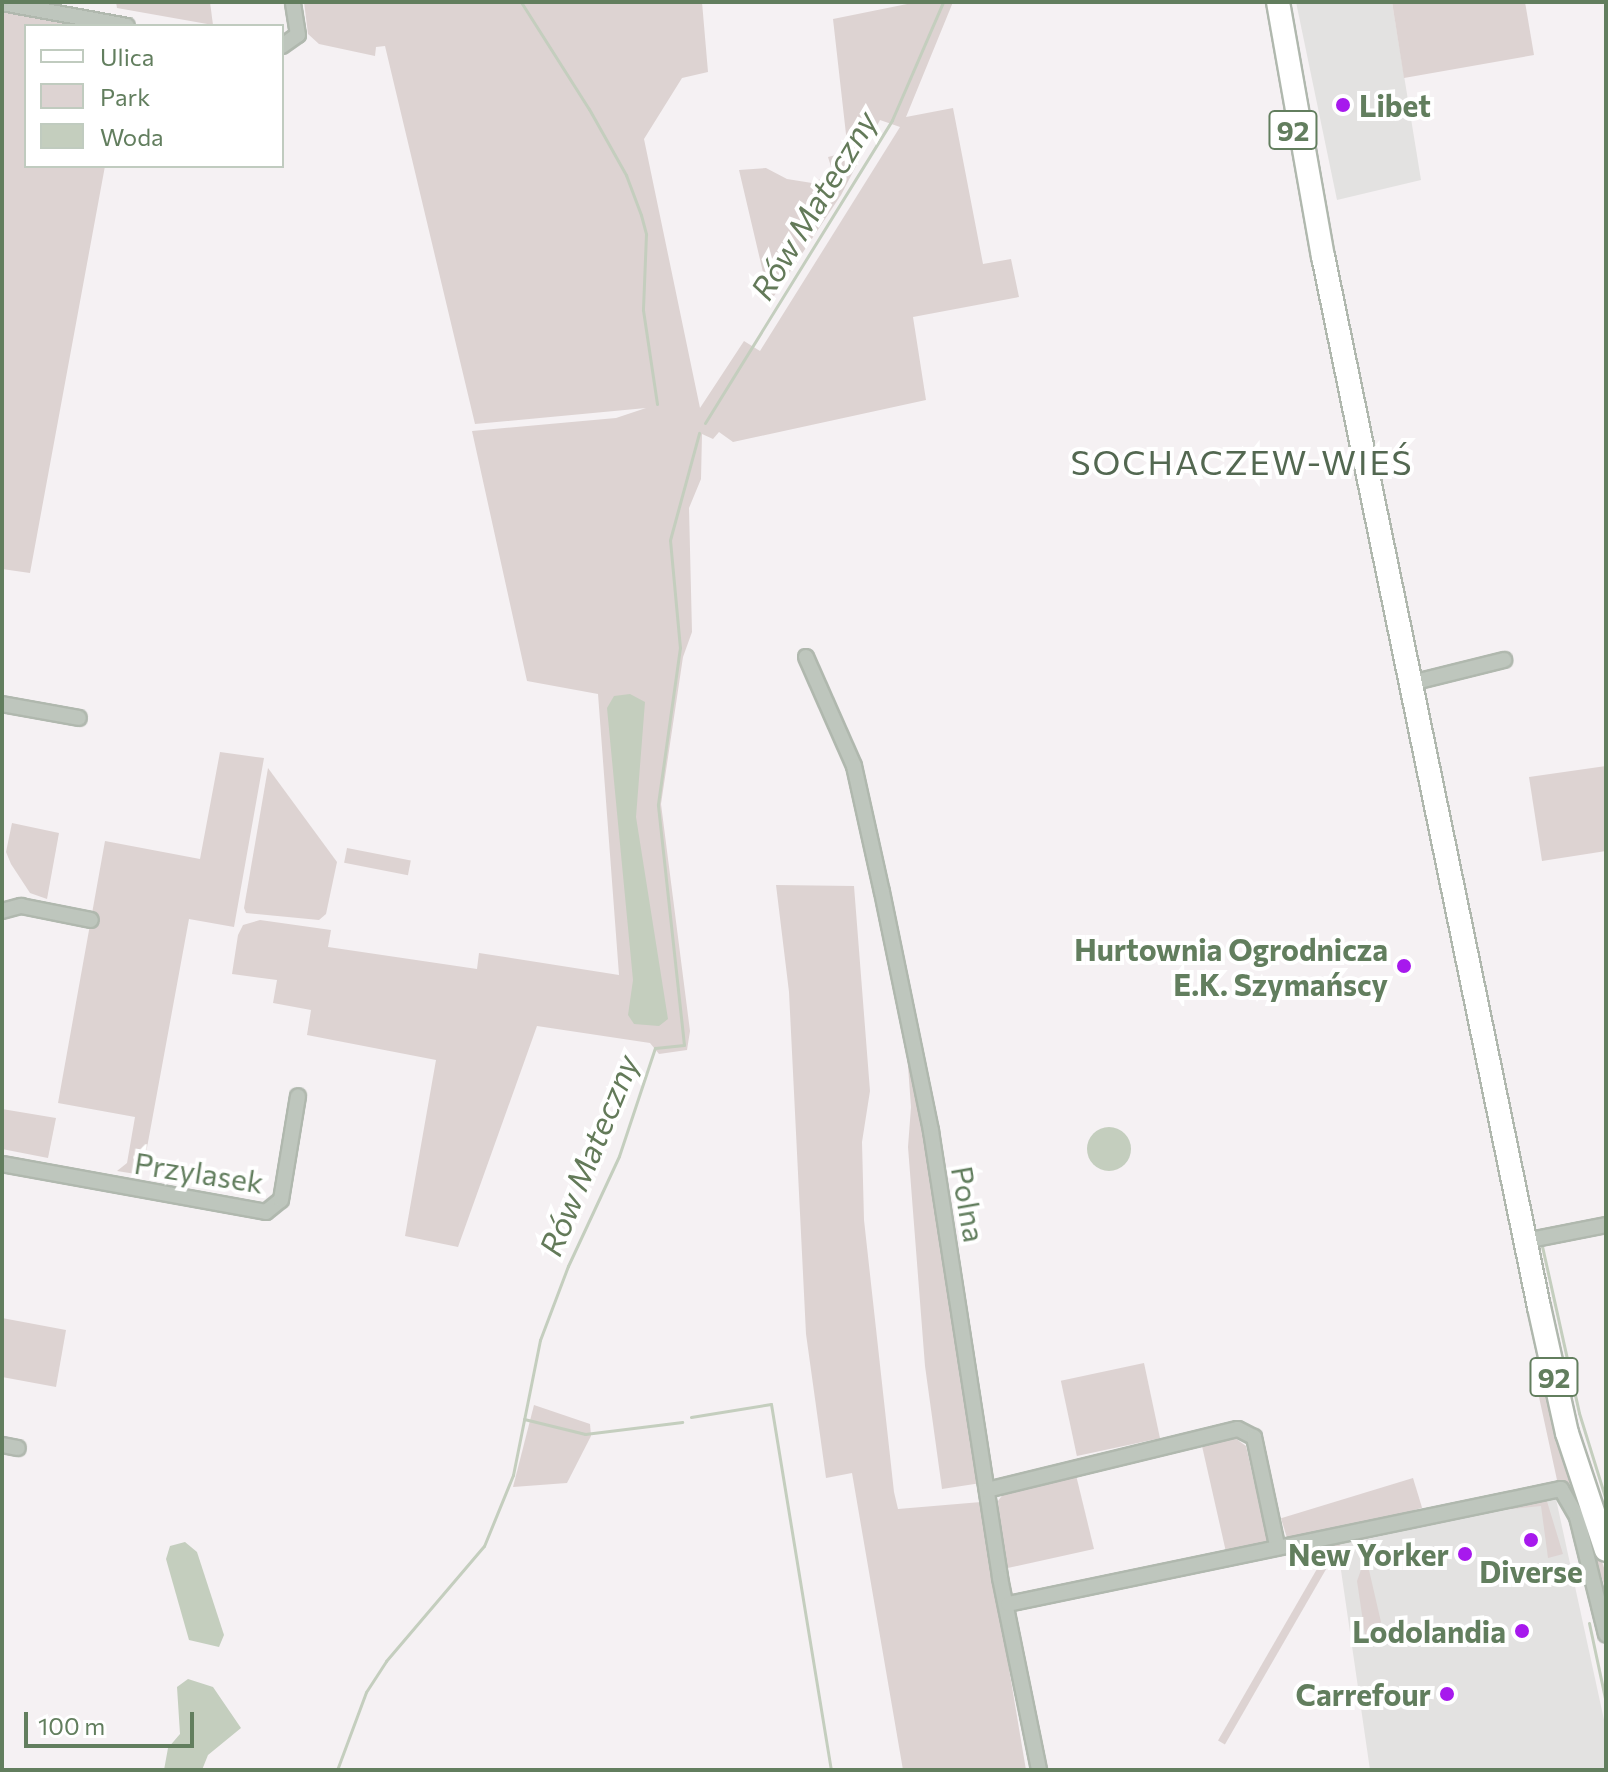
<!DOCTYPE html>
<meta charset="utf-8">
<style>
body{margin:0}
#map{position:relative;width:1608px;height:1772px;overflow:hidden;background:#f5f1f3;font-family:Commissioner,sans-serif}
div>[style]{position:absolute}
.built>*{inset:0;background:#e3e2e1}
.green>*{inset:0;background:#ddd3d2;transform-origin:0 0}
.water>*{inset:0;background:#c4cebe}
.round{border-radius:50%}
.stream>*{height:3px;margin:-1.5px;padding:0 1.5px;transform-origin:1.5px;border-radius:1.5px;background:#c4cebe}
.roads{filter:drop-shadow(2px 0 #b0b8ae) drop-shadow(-2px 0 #b0b8ae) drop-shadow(0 2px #b0b8ae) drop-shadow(0 -2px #b0b8ae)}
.minor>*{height:14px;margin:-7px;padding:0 7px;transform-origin:7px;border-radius:7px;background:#bec6bd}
.primary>*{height:22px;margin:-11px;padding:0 11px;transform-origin:11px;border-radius:11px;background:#fff}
.dots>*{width:22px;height:22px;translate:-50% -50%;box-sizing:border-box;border:4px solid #fff;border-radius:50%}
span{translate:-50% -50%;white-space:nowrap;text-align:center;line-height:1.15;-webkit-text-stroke:8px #fff;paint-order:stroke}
.shield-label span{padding:2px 6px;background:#fff;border:2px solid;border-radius:6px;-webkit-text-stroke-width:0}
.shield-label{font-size:28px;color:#627e5e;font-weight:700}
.poi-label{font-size:30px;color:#627e5e;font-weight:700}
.left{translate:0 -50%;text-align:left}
.right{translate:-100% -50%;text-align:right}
.street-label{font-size:30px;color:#627e5e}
.water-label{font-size:32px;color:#637a59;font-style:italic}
.quarter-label{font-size:34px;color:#536851;letter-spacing:2px}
.frame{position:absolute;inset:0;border:4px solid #627e5e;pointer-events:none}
.legend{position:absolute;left:24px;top:24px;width:260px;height:144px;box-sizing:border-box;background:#fff;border:2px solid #c0cbbf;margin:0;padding:10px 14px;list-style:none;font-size:24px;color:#627e5e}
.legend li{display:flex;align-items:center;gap:16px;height:40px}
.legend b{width:40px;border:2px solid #c0cbbf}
.scale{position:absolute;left:24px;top:1712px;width:170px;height:36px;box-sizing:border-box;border:4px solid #627e5e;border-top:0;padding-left:10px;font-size:24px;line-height:28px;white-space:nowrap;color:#627e5e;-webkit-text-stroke:6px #fff;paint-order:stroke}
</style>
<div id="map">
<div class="built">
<div style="clip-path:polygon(1296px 2px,1392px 2px,1421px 180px,1337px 200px)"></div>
<div style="clip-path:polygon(1546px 1498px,1556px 1499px,1606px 1729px,1606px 1770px,1370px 1770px,1336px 1536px,1359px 1541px)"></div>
</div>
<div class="green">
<div style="clip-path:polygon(116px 2px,210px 2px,213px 25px,117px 8px)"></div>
<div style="clip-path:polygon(304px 2px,702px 2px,708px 72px,682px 78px,644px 139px,700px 408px,744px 341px,760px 351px,900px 127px,880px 120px,841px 195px,770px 302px,739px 170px,766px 168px,787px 179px,812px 183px,833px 173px,828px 157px,848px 152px,833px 19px,917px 2px,953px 2px,906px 117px,953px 108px,983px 264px,1011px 259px,1019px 297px,913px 317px,926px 400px,733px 442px,719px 432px,713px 439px,702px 434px,701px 479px,689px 508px,692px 632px,683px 657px,661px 804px,690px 1031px,687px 1050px,659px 1054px,650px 1043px,537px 1026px,458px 1247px,405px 1236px,436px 1060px,307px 1035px,311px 1010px,273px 1003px,277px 980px,232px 974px,238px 935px,243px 925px,260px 920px,331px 930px,328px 947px,477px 969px,479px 953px,619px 975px,598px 694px,527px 681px,472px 431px,616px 418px,646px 408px,475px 424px,385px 46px,376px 47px,375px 56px,319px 44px,308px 34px)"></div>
<div style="clip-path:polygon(1392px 2px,1525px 2px,1534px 55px,1404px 78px)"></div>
<div style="clip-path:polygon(2px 7px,104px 26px,26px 26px,26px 166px,105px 166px,30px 573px,2px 569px)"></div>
<div style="clip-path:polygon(220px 752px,264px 758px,234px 927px,189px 919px,142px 1175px,117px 1171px,127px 1163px,135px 1117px,58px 1103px,105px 841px,200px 859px)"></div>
<div style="clip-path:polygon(1606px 766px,1606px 851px,1542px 861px,1529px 777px)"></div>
<div style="clip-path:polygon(268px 768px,337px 862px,326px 914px,319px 920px,246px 913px,244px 908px)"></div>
<div style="clip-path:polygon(12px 823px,59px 833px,47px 899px,30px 893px,11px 864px,6px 852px)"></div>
<div style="left:347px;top:848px;width:65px;height:15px;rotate:11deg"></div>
<div style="clip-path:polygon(776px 885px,854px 886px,870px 1091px,862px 1142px,864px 1220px,894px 1492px,898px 1509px,981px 1502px,1026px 1770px,903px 1770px,852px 1473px,826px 1478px,806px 1334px,789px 992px)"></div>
<div style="clip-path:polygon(904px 1011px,981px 1483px,942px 1489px,925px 1366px,908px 1147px,911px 1107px)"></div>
<div style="clip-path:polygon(2px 1109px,56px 1118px,48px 1158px,2px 1149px)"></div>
<div style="clip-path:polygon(2px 1318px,66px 1330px,56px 1387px,2px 1377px)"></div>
<div style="left:1144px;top:1363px;width:77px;height:85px;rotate:78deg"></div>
<div style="clip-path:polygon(1534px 1374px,1544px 1378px,1606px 1574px,1606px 1590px,1574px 1497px,1557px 1480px)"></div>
<div style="clip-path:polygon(534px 1405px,590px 1424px,591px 1436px,567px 1483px,513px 1487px)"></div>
<div style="clip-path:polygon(1235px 1438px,1246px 1446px,1268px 1543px,1226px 1552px,1202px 1446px)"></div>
<div style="clip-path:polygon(1076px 1475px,1094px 1549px,1003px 1569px,998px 1501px,1006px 1490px)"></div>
<div style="left:1413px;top:1478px;width:31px;height:138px;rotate:73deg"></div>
<div style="clip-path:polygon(1546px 1498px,1563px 1554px,1548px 1558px,1541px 1506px,1493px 1511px)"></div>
<div style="left:1336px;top:1536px;width:8px;height:236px;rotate:30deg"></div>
<div style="clip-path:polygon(1362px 1567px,1369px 1570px,1381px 1622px,1371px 1638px,1365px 1635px,1357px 1581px)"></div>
</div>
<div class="water">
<div style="clip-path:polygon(630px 694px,645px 702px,636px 817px,668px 1019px,659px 1026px,634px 1024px,628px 1015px,633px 980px,607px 708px,614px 696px)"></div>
<div class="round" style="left:1087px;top:1127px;width:44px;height:44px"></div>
<div style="clip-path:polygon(185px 1542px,197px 1552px,224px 1635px,219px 1647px,189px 1640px,166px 1559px,170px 1546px)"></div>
<div style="clip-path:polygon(188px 1679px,213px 1687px,241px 1728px,208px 1755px,202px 1770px,164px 1770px,168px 1748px,180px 1734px,177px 1687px)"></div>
</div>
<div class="stream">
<div style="left:521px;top:2px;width:127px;rotate:57.6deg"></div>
<div style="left:589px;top:109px;width:76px;rotate:60.7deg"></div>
<div style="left:626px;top:175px;width:43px;rotate:69.4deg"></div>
<div style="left:641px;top:215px;width:20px;rotate:75deg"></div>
<div style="left:646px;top:234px;width:76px;rotate:92.3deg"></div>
<div style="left:643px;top:310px;width:95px;rotate:81.5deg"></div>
<div style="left:705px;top:423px;width:356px;rotate:-58.3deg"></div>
<div style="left:892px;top:120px;width:129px;rotate:-66.6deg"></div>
<div style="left:1542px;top:1246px;width:171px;rotate:77.5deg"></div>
<div style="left:1579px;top:1413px;width:91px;rotate:72.8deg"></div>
<div style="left:691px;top:1417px;width:81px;rotate:-9.2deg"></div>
<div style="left:771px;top:1404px;width:371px;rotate:80.7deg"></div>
<div style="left:524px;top:1419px;width:63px;rotate:13.8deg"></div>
<div style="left:585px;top:1434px;width:98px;rotate:-7.1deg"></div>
<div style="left:1589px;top:1623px;width:82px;rotate:78deg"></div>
<div style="left:337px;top:1770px;width:83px;rotate:-69.6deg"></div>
<div style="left:366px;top:1692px;width:37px;rotate:-57deg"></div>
<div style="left:386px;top:1661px;width:151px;rotate:-49.6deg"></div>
<div style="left:484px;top:1546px;width:77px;rotate:-67.8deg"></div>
<div style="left:513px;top:1475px;width:138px;rotate:-78.7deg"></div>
<div style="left:540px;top:1340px;width:79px;rotate:-69.3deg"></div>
<div style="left:568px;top:1266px;width:121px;rotate:-65.1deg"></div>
<div style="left:619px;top:1156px;width:114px;rotate:-71.6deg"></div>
<div style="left:655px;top:1048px;width:29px;rotate:-6deg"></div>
<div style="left:684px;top:1045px;width:242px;rotate:-96.2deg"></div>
<div style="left:658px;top:804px;width:158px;rotate:-82deg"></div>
<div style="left:680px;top:648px;width:108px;rotate:-95.3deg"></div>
<div style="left:670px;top:540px;width:111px;rotate:-74.8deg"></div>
</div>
<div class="roads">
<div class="minor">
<div style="left:2px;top:3px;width:127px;rotate:10.4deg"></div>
<div style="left:282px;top:46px;width:19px;rotate:-35deg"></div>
<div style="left:298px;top:35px;width:33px;rotate:-99deg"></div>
<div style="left:806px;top:657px;width:119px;rotate:66.2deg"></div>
<div style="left:854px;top:766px;width:129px;rotate:77.5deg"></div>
<div style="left:882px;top:892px;width:244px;rotate:78.4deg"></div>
<div style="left:931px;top:1131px;width:452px;rotate:81.2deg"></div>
<div style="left:1000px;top:1578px;width:196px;rotate:78.5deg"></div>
<div style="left:1411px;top:683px;width:96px;rotate:-13.9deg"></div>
<div style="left:2px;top:704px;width:78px;rotate:10.3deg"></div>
<div style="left:2px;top:911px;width:20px;rotate:-15deg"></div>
<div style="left:21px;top:906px;width:71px;rotate:11.3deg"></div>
<div style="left:2px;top:1164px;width:268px;rotate:10.3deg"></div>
<div style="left:266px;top:1212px;width:19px;rotate:-39deg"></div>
<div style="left:281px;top:1200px;width:105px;rotate:-80.7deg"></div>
<div style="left:1525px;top:1241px;width:83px;rotate:-11.2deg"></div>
<div style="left:2px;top:1445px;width:16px;rotate:11deg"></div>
<div style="left:987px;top:1490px;width:258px;rotate:-13.7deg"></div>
<div style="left:1238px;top:1429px;width:18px;rotate:27deg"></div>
<div style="left:1254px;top:1437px;width:110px;rotate:78deg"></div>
<div style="left:1008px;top:1604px;width:565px;rotate:-11.75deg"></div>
<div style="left:1561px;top:1489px;width:32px;rotate:60deg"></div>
<div style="left:1577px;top:1517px;width:121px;rotate:76.1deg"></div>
</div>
<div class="primary">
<div style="left:1278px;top:2px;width:258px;rotate:80deg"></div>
<div style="left:1323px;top:256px;width:1073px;rotate:78.39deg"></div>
<div style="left:1539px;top:1307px;width:129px;rotate:77.5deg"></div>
<div style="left:1567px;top:1433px;width:123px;rotate:71.6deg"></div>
</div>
</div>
<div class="dots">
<div style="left:1343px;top:105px;background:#a719ed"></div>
<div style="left:1404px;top:966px;background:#a719ed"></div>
<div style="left:1531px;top:1540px;background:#a719ed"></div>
<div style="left:1465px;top:1554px;background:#a719ed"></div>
<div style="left:1522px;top:1631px;background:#a719ed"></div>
<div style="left:1447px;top:1694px;background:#a719ed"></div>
</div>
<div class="shield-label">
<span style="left:1293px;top:130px">92</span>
<span style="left:1554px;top:1377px">92</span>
</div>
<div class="poi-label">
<span class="left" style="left:1359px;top:105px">Libet</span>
<span class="right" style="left:1388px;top:966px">Hurtownia Ogrodnicza<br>E.K. Szymańscy</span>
<span class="right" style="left:1449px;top:1554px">New Yorker</span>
<span style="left:1531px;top:1571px">Diverse</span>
<span class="right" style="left:1506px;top:1631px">Lodolandia</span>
<span class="right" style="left:1431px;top:1694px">Carrefour</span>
</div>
<div class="street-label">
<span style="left:199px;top:1172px;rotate:9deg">Przylasek</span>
<span style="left:969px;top:1204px;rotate:80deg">Polna</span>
</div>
<div class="water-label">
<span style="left:813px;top:205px;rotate:-59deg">Rów Mateczny</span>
<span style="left:588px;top:1155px;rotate:-68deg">Rów Mateczny</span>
</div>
<div class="quarter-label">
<span style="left:1242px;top:462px">SOCHACZEW-WIEŚ</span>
</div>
<div class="frame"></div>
<ul class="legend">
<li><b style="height:10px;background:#fff"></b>Ulica</li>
<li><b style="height:22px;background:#ddd3d2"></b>Park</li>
<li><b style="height:22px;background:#c4cebe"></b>Woda</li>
</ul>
<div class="scale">100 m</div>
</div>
